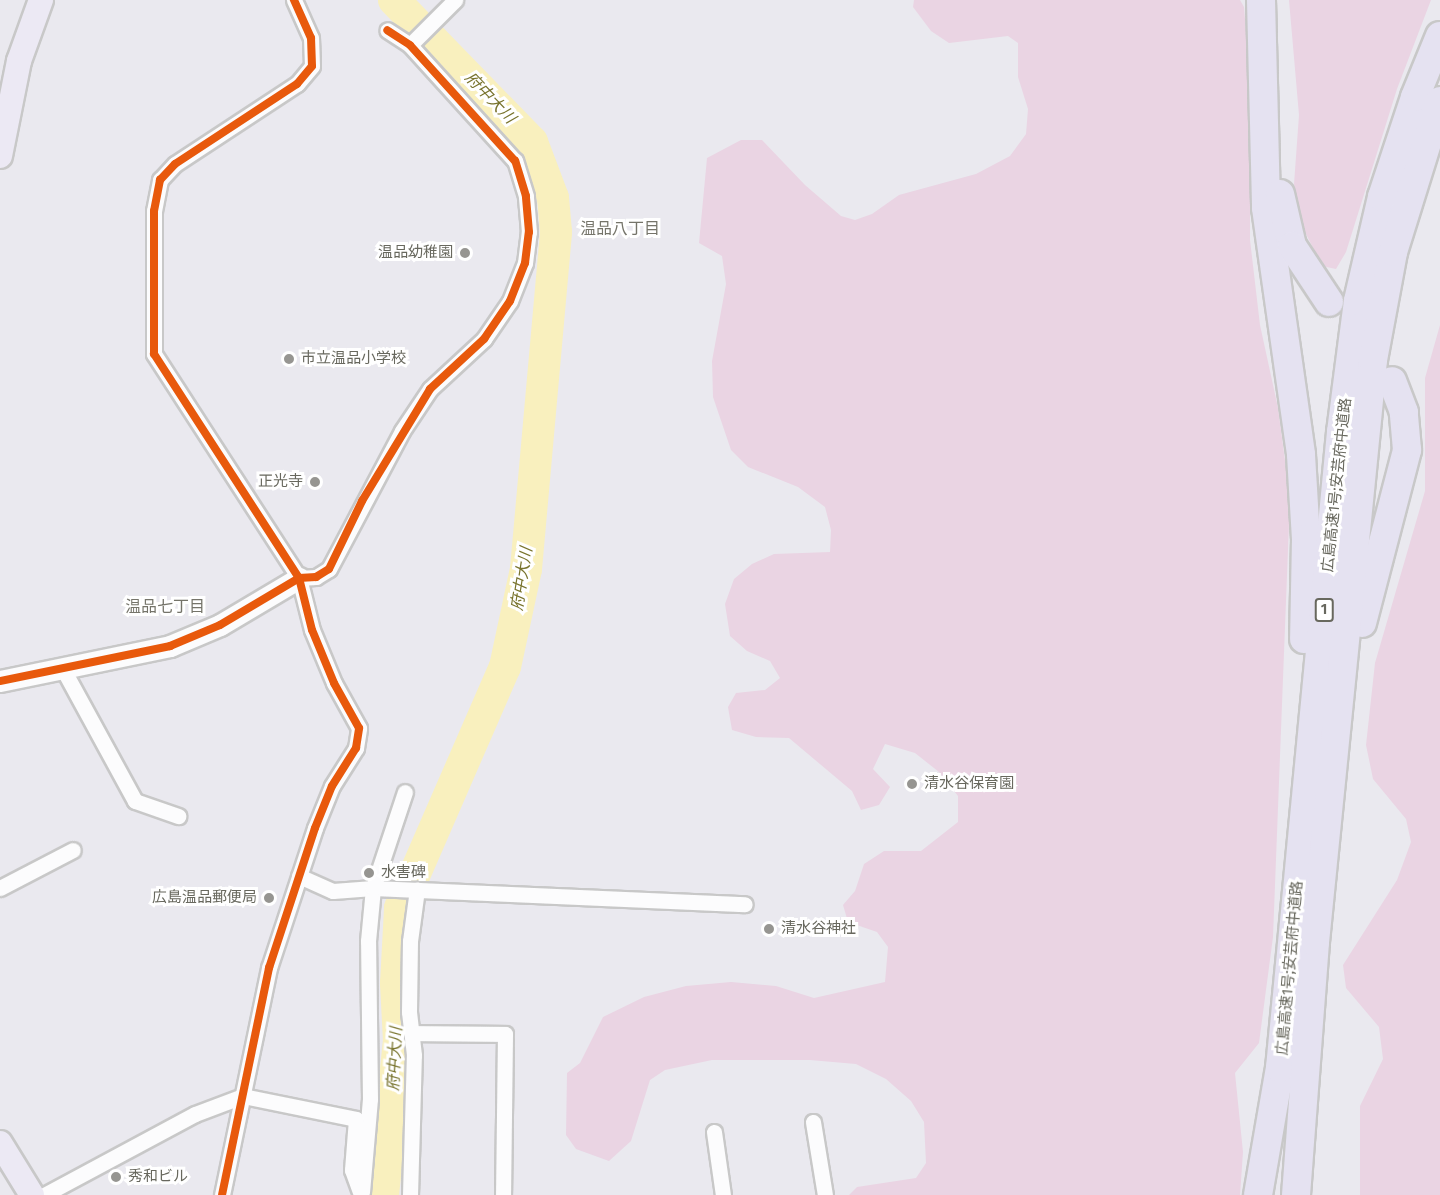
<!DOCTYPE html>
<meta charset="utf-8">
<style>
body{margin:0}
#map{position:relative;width:1440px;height:1195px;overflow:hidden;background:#eae9ef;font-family:"Fira Sans","Noto Sans JP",sans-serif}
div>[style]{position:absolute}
.green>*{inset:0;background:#ead4e3}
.river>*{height:32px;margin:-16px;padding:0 16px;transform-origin:16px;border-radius:16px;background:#f9f0be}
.roads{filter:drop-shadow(2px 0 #c8c8c8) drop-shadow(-2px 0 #c8c8c8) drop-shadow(0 2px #c8c8c8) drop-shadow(0 -2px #c8c8c8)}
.street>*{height:15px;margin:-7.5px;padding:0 7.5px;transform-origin:7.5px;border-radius:7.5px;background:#fcfcfd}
.secondary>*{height:21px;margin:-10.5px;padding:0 10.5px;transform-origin:10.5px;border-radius:10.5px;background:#fcfcfd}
.primary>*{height:24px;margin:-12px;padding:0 12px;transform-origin:12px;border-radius:12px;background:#ece9f4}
.highway>*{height:28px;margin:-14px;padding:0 14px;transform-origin:14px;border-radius:14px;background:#e5e2f1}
.cycleway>*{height:8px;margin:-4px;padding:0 4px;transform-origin:4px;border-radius:4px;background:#e8590c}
.dots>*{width:16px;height:16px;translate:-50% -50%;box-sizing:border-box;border:3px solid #fff;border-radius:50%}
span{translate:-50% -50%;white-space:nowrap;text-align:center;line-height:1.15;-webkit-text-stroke:6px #fff;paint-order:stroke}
.shield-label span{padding:2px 4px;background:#fff;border:2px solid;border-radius:4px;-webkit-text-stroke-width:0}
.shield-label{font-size:14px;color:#68685e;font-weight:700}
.poi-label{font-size:15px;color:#68685e}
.right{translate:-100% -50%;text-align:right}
.left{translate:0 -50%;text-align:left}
.street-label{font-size:15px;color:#68685e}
.water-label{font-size:16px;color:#78732c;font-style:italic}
.neighbourhood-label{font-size:16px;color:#75746a}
</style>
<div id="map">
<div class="green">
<div style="clip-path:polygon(914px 0,1240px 0,1244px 7px,1250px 79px,1250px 240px,1260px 325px,1278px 408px,1290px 498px,1273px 937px,1259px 1043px,1235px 1073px,1243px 1152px,1240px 1195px,849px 1195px,857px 1187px,916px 1178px,926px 1163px,924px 1122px,911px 1101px,886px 1079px,856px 1064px,810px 1060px,712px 1060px,665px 1070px,650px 1080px,631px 1141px,609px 1161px,576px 1149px,566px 1135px,567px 1073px,580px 1063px,603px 1017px,644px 997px,686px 986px,731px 982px,776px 986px,814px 998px,885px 982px,888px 947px,877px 932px,848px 922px,843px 905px,855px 891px,864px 864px,884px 851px,921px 851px,958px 822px,958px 796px,939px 772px,915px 753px,885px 744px,873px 769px,890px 787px,879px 805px,861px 810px,852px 791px,789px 738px,756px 737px,732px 730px,728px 707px,736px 693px,765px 690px,780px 678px,770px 661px,747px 651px,730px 636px,725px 604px,734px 579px,752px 564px,774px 554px,830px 552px,831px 530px,825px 507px,798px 487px,748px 467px,731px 450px,713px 397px,712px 361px,726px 284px,722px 256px,699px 243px,707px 158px,741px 140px,762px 140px,805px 185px,841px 216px,855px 220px,872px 214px,899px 195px,976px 174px,1010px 156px,1026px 134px,1028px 109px,1018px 77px,1018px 43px,1008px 36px,949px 43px,931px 31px,913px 7px)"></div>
<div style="clip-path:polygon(1289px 0,1431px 0,1397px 89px,1346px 252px,1336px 269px,1322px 266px,1304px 230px,1294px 184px,1299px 115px)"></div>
<div style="clip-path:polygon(1440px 325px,1440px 1195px,1360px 1195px,1360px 1106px,1383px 1059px,1379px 1027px,1346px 988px,1343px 965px,1397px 880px,1411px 842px,1406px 819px,1373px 779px,1366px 745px,1375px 663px,1425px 491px,1425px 378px)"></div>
</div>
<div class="river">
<div style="left:383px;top:1195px;width:155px;rotate:-84.1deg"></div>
<div style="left:399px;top:1041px;width:58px;rotate:-93deg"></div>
<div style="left:396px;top:983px;width:75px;rotate:-86.9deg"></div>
<div style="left:400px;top:908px;width:263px;rotate:-66.5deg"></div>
<div style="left:505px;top:667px;width:100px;rotate:-77.9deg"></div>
<div style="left:526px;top:569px;width:338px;rotate:-84.9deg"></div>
<div style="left:556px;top:232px;width:34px;rotate:-95deg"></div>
<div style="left:553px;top:198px;width:60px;rotate:-110.6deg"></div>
<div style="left:532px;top:142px;width:198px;rotate:-134.2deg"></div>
</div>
<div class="roads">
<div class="street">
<div style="left:410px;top:45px;width:64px;rotate:-45deg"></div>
<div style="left:299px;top:578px;width:17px;rotate:-3deg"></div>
<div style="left:316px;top:577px;width:15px;rotate:-32deg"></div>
<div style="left:329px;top:569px;width:156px;rotate:-62.1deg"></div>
<div style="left:402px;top:431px;width:50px;rotate:-56.3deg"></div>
<div style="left:430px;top:389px;width:74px;rotate:-42.8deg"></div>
<div style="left:484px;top:339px;width:46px;rotate:-55.6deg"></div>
<div style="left:510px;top:301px;width:41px;rotate:-68.5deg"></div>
<div style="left:525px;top:263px;width:31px;rotate:-83deg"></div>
<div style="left:529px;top:232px;width:36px;rotate:-95deg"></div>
<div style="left:526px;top:196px;width:37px;rotate:-107deg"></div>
<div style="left:515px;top:161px;width:156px;rotate:-132.2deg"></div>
<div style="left:410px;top:45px;width:27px;rotate:-147deg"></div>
<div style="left:63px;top:669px;width:150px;rotate:61.4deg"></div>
<div style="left:135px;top:801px;width:46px;rotate:19.2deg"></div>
<div style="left:299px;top:876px;width:37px;rotate:24deg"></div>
<div style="left:333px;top:891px;width:40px;rotate:-4.3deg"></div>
<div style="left:373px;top:888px;width:372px;rotate:2.5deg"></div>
<div style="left:0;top:888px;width:82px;rotate:-27.5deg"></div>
<div style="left:411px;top:1033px;width:94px;rotate:0.6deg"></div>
<div style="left:505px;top:1034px;width:161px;rotate:90.7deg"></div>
<div style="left:813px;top:1122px;width:74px;rotate:80.7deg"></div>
<div style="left:714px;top:1132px;width:64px;rotate:81.9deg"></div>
<div style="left:362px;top:1192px;width:93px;rotate:-85.1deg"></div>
<div style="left:370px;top:1099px;width:158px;rotate:-90.7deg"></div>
<div style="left:368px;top:941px;width:53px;rotate:-84.6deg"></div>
<div style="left:373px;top:888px;width:101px;rotate:-71.6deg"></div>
<div style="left:44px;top:1195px;width:171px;rotate:-28.2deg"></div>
<div style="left:195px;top:1114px;width:51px;rotate:-20.6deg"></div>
<div style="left:243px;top:1096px;width:115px;rotate:11.5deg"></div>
<div style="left:356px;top:1119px;width:51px;rotate:94.5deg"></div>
<div style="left:352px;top:1170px;width:27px;rotate:70deg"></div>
<div style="left:222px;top:1195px;width:232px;rotate:-78.3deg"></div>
<div style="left:269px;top:968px;width:147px;rotate:-71.8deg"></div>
<div style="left:315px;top:828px;width:45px;rotate:-68deg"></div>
<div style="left:332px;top:786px;width:45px;rotate:-57.7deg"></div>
<div style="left:356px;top:748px;width:20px;rotate:-81deg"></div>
<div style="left:359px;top:728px;width:51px;rotate:-119.1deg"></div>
<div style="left:334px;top:683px;width:57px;rotate:-112.5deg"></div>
<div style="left:312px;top:630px;width:54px;rotate:-104deg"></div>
<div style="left:299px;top:578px;width:267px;rotate:-122.9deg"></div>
<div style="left:154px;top:354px;width:143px;rotate:-90deg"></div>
<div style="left:154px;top:211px;width:32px;rotate:-79deg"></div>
<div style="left:160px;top:180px;width:22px;rotate:-47deg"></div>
<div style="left:175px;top:164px;width:146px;rotate:-33.3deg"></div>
<div style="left:297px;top:84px;width:23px;rotate:-50deg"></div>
<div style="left:312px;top:66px;width:28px;rotate:-92deg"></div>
<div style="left:311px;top:38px;width:42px;rotate:-114.1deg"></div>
<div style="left:410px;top:1195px;width:140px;rotate:-88.4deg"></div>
<div style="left:414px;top:1055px;width:43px;rotate:-96.6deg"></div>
<div style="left:409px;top:1012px;width:71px;rotate:-89.2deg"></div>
<div style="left:410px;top:941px;width:52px;rotate:-82.3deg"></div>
</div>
<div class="secondary">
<div style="left:0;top:681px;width:174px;rotate:-11.6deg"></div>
<div style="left:170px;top:646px;width:54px;rotate:-22.8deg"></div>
<div style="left:220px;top:625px;width:92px;rotate:-30.7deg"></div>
</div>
<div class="primary">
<div style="left:0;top:156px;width:97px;rotate:-78.7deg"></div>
<div style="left:19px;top:61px;width:65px;rotate:-70.2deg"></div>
<div style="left:0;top:1143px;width:61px;rotate:58.4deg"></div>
</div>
<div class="highway">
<div style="left:1261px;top:0;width:208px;rotate:88.6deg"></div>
<div style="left:1266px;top:208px;width:249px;rotate:81.9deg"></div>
<div style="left:1301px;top:455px;width:84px;rotate:86.6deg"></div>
<div style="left:1306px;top:539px;width:100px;rotate:91.1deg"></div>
<div style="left:1280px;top:194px;width:53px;rotate:77deg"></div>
<div style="left:1292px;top:246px;width:67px;rotate:56.5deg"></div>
<div style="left:1362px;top:623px;width:179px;rotate:-75.4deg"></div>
<div style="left:1407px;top:450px;width:38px;rotate:-95deg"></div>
<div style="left:1404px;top:412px;width:33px;rotate:-111deg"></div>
<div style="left:1258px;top:1195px;width:129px;rotate:-80.2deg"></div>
<div style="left:1280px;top:1068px;width:639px;rotate:-84.52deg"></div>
<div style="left:1341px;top:432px;width:132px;rotate:-82.6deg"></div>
<div style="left:1358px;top:301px;width:107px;rotate:-77deg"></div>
<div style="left:1382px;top:197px;width:105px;rotate:-71.7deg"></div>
<div style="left:1415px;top:97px;width:66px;rotate:-67.7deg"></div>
<div style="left:1296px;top:1195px;width:254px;rotate:-85.7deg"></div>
<div style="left:1315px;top:942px;width:585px;rotate:-84.31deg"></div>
<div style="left:1373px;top:360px;width:110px;rotate:-79.5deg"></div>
<div style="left:1393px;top:252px;width:158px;rotate:-72.7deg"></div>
</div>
</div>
<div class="cycleway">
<div style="left:0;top:681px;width:174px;rotate:-11.6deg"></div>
<div style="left:170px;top:646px;width:54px;rotate:-22.8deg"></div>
<div style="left:220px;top:625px;width:92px;rotate:-30.7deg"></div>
<div style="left:299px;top:578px;width:17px;rotate:-3deg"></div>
<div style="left:316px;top:577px;width:15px;rotate:-32deg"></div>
<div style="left:329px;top:569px;width:76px;rotate:-64.1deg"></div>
<div style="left:362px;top:501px;width:131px;rotate:-58.7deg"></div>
<div style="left:430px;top:389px;width:74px;rotate:-42.8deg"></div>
<div style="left:484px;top:339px;width:46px;rotate:-55.6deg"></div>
<div style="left:510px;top:301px;width:41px;rotate:-68.5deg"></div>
<div style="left:525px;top:263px;width:31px;rotate:-83deg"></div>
<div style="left:529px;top:232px;width:36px;rotate:-95deg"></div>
<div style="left:526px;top:196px;width:37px;rotate:-107deg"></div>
<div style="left:515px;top:161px;width:156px;rotate:-132.2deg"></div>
<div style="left:410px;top:45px;width:27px;rotate:-147deg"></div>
<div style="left:222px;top:1195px;width:232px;rotate:-78.3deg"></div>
<div style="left:269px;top:968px;width:147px;rotate:-71.8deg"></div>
<div style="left:315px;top:828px;width:45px;rotate:-68deg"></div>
<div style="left:332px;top:786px;width:45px;rotate:-57.7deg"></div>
<div style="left:356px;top:748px;width:20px;rotate:-81deg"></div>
<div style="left:359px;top:728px;width:51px;rotate:-119.1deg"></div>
<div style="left:334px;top:683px;width:57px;rotate:-112.5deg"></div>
<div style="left:312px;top:630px;width:54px;rotate:-104deg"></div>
<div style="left:299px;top:578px;width:267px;rotate:-122.9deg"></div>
<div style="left:154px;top:354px;width:143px;rotate:-90deg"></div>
<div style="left:154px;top:211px;width:32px;rotate:-79deg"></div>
<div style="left:160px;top:180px;width:22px;rotate:-47deg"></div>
<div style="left:175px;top:164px;width:146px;rotate:-33.3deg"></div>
<div style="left:297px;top:84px;width:23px;rotate:-50deg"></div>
<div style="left:312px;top:66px;width:28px;rotate:-92deg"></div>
<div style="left:311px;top:38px;width:42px;rotate:-114.1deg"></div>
</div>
<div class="dots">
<div style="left:465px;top:253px;background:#969591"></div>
<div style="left:289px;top:359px;background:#969591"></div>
<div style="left:315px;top:482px;background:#969591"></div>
<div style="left:912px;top:784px;background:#969591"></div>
<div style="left:369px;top:873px;background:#969591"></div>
<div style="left:269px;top:898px;background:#969591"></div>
<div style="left:769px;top:929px;background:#969591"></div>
<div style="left:116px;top:1177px;background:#969591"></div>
</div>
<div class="shield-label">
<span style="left:1324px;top:610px">1</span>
</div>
<div class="poi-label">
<span class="right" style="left:453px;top:253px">温品幼稚園</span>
<span class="left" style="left:301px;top:359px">市立温品小学校</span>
<span class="right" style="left:303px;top:482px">正光寺</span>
<span class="left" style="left:924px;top:784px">清水谷保育園</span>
<span class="left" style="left:381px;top:873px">水害碑</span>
<span class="right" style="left:257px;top:898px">広島温品郵便局</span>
<span class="left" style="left:781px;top:929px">清水谷神社</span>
<span class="left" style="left:128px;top:1177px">秀和ビル</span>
</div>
<div class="street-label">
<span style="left:1337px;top:485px;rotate:-84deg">広島高速1号;安芸府中道路</span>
<span style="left:1290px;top:968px;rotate:-85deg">広島高速1号;安芸府中道路</span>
</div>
<div class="water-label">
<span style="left:490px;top:98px;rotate:46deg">府中大川</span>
<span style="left:522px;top:579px;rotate:-81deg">府中大川</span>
<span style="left:395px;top:1059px;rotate:-87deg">府中大川</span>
</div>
<div class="neighbourhood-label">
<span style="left:620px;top:229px">温品八丁目</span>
<span style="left:165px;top:607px">温品七丁目</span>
</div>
</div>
